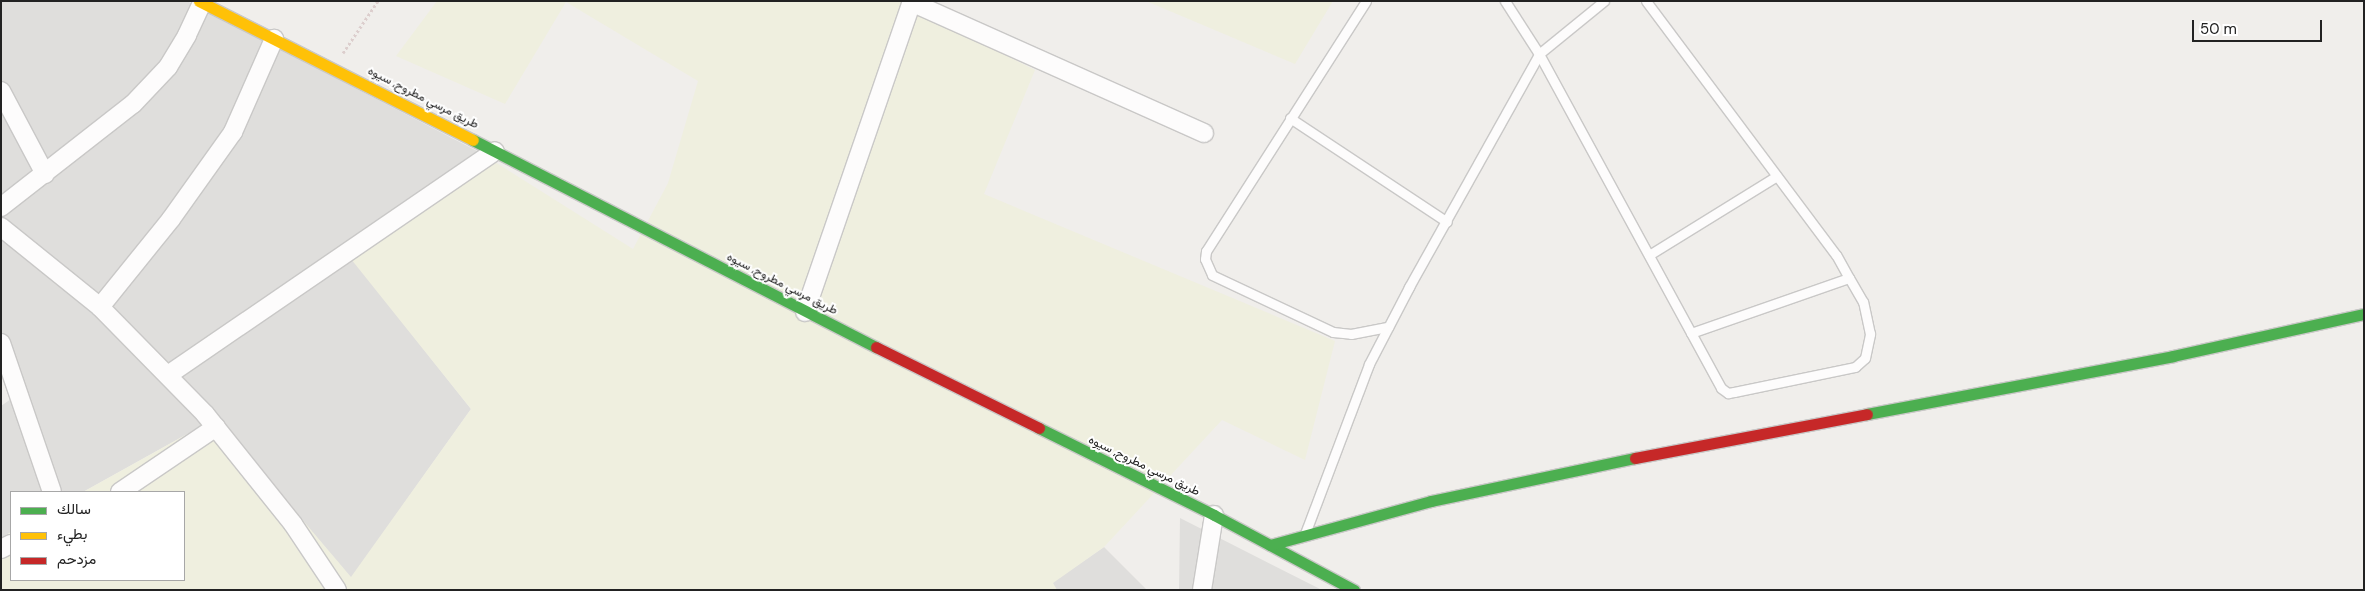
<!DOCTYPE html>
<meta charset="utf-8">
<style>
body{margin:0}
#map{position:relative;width:2365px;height:591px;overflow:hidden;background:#f0eeeb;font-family:"DM Sans",Vazirmatn,sans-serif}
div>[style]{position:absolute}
.residential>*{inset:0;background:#dfdedc}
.farmland>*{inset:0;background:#efefdf}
.path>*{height:3px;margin-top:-1.5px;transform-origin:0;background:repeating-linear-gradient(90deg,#dccecd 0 2.5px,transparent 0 5px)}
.roads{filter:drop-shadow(1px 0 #c9c8c7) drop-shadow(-1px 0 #c9c8c7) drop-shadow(0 1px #c9c8c7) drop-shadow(0 -1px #c9c8c7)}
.lane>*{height:9px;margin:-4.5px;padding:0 4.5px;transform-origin:4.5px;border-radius:4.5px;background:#fdfcfc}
.street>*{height:18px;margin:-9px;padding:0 9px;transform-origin:9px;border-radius:9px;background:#fdfcfc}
.fast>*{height:11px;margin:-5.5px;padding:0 5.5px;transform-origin:5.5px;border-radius:5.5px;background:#4caf50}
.slow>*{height:11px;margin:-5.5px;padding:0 5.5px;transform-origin:5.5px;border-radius:5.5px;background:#ffc107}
.jam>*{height:11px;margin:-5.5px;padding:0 5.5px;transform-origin:5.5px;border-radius:5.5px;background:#c62828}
span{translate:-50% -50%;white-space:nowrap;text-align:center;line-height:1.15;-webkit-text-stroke:4px #fff;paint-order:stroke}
.street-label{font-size:12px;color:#222}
.frame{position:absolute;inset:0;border:2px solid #222;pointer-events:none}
.legend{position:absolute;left:10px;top:491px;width:175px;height:90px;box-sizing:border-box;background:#fff;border:1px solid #a7a7a7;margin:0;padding:6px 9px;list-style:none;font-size:15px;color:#222}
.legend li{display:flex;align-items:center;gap:10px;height:25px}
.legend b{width:25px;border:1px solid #a7a7a7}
.scale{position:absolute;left:2192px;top:20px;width:130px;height:22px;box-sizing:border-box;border:2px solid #222;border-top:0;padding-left:6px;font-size:15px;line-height:18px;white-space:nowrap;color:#222;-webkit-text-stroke:4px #fff;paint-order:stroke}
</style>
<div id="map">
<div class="residential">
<div style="clip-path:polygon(1px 1px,187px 1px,479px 152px,344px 249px,471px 409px,351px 578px,216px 418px,83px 492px,11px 492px,11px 532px,1px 538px,1px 406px,11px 399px,1px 356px)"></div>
<div style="clip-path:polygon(1180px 518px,1322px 590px,1179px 590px)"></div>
<div style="clip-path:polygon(1104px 547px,1147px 590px,1057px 590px,1052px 583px)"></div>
</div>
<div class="farmland">
<div style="clip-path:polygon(437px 1px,912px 1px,910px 8px,1035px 70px,984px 194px,1335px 341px,1305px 460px,1222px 420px,1104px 547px,1053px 583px,1057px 590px,1px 590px,1px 538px,11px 532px,11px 580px,184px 580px,184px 492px,83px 492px,216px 418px,351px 577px,471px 409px,343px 249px,479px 152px,633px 249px,668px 183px,698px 81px,566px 2px,505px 104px,396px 56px)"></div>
<div style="clip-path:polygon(1146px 1px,1333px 1px,1295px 64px)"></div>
</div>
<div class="path">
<div style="left:343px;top:53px;width:63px;rotate:-56.1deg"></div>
</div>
<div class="roads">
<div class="lane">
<div style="left:1366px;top:1px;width:297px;rotate:122.6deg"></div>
<div style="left:1206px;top:251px;width:8px;rotate:97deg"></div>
<div style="left:1205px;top:259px;width:17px;rotate:66deg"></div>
<div style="left:1212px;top:275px;width:134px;rotate:25.2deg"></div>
<div style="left:1333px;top:332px;width:18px;rotate:6deg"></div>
<div style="left:1351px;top:334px;width:38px;rotate:-11deg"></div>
<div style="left:1505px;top:1px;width:63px;rotate:57.3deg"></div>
<div style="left:1539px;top:54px;width:380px;rotate:61.4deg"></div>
<div style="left:1721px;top:388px;width:9px;rotate:36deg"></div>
<div style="left:1728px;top:393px;width:6px;rotate:-9deg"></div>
<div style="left:1734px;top:392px;width:124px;rotate:-11.7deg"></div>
<div style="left:1855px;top:367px;width:13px;rotate:-42deg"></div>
<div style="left:1865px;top:358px;width:25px;rotate:-78deg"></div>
<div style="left:1870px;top:334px;width:33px;rotate:-102deg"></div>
<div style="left:1863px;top:302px;width:28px;rotate:-120deg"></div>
<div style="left:1849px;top:278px;width:26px;rotate:-119deg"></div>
<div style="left:1836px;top:255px;width:317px;rotate:-126.8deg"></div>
<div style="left:1290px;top:118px;width:188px;rotate:33.5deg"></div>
<div style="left:1649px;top:255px;width:150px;rotate:-31.7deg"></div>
<div style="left:1691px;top:333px;width:167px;rotate:-19.2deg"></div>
<div style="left:1306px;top:531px;width:178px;rotate:-69.3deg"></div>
<div style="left:1369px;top:364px;width:87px;rotate:-62.5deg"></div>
<div style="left:1409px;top:287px;width:267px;rotate:-60.8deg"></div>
<div style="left:1539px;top:54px;width:84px;rotate:-39.2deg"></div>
</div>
<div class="street">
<div style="left:911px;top:2px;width:321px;rotate:24.1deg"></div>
<div style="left:1px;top:91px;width:94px;rotate:62.1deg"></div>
<div style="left:1px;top:207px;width:167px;rotate:-38deg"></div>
<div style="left:133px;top:104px;width:51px;rotate:-46.6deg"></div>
<div style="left:168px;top:67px;width:37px;rotate:-59deg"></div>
<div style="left:187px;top:35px;width:35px;rotate:-65deg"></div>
<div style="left:1px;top:227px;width:127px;rotate:38.9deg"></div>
<div style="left:100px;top:307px;width:150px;rotate:45.5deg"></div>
<div style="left:205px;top:414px;width:141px;rotate:51.3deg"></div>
<div style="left:293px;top:524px;width:79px;rotate:56.3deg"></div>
<div style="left:100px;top:307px;width:113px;rotate:-51.1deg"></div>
<div style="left:171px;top:219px;width:107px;rotate:-54.5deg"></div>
<div style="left:233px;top:132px;width:102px;rotate:-66.2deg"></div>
<div style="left:805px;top:312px;width:329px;rotate:-71deg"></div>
<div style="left:1px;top:343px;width:157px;rotate:71.1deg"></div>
<div style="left:168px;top:375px;width:396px;rotate:-34.4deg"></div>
<div style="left:120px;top:492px;width:116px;rotate:-34.1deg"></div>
<div style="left:1px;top:549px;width:11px;rotate:-27deg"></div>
<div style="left:1202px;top:590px;width:76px;rotate:-80.9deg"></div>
</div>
<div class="fast">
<div style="left:473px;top:140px;width:453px;rotate:27.2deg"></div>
<div style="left:1867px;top:414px;width:311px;rotate:-10.7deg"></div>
<div style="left:2173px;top:356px;width:196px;rotate:-12.4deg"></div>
<div style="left:1039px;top:428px;width:195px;rotate:26.4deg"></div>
<div style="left:1214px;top:515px;width:159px;rotate:28.2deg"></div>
<div style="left:1270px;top:545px;width:167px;rotate:-15.3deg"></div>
<div style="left:1431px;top:501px;width:208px;rotate:-11.9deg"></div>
</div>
<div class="slow">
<div style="left:199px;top:1px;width:307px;rotate:26.9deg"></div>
</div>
<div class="jam">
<div style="left:876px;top:347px;width:182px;rotate:26.4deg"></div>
<div style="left:1635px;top:458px;width:236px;rotate:-10.7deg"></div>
</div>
</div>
<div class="street-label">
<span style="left:423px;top:98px;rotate:27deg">طريق مرسي مطروح, سيوه</span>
<span style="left:782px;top:284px;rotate:27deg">طريق مرسي مطروح, سيوه</span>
<span style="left:1144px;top:466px;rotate:26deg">طريق مرسي مطروح, سيوه</span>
</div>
<div class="frame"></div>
<ul class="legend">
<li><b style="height:6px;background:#4caf50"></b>سالك</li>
<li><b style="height:6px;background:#ffc107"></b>بطيء</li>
<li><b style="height:6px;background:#c62828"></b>مزدحم</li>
</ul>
<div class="scale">50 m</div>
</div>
